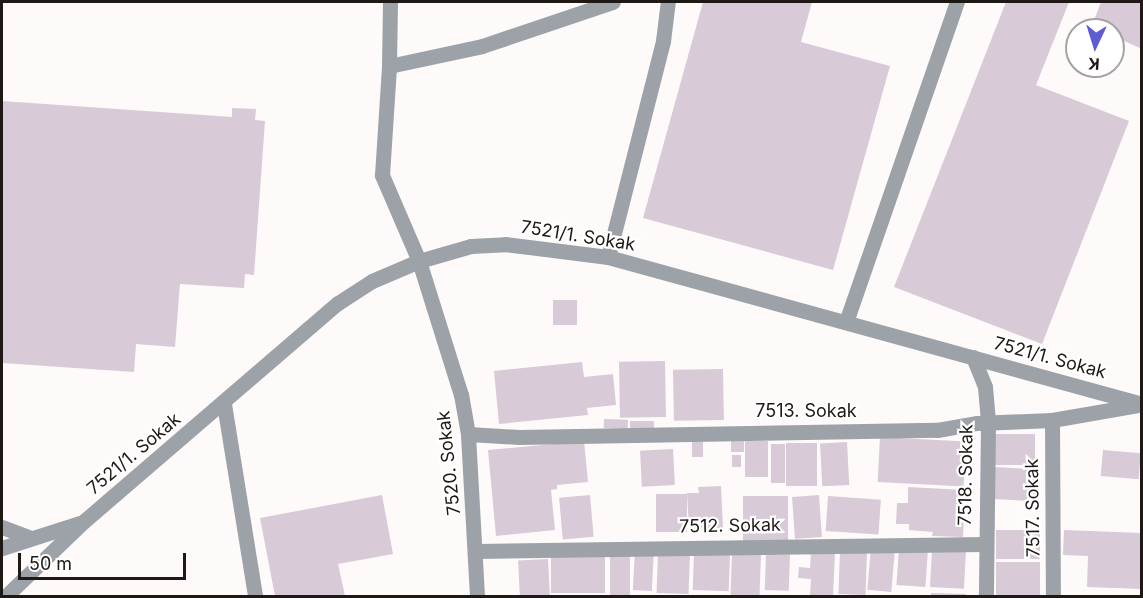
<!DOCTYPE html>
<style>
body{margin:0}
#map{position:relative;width:1143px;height:598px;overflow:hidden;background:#fefaf9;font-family:Inter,sans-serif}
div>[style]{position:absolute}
.building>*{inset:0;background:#d8cad6;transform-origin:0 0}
.minor>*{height:15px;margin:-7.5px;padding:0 7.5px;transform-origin:7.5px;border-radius:7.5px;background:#9ca2a7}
span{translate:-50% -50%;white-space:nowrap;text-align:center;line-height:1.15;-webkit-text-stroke:4.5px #fff;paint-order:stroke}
.street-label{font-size:18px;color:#1f1916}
.frame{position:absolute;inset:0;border:3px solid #1f1916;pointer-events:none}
.north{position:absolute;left:1065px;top:18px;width:60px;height:60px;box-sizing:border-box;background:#fff;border:2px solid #a5a3a2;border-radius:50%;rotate:184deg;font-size:16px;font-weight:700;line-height:24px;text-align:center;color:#1f1916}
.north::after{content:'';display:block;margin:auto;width:21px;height:27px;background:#5e5cd5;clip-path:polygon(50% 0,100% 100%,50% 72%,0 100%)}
.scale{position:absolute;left:18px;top:553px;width:168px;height:27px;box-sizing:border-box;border:3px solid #1f1916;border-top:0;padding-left:8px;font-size:18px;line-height:21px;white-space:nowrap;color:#1f1916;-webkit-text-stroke:4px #fff;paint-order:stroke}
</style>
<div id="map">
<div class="building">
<div style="clip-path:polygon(703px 2px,812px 2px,801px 42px,890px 66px,833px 270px,643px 218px)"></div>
<div style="clip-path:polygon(1006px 2px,1069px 2px,1036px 85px,1129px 121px,1042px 344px,894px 287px)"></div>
<div style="clip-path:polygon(1101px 2px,1142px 2px,1142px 49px,1113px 36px,1113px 30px,1092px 26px)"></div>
<div style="clip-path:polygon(2px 101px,232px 117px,232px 108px,256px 109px,255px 120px,265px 121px,254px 275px,245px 274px,244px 288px,180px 284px,175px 347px,136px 344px,134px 372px,2px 363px)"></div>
<div style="left:553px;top:300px;width:24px;height:25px"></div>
<div style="left:665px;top:361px;width:56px;height:46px;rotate:89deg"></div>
<div style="clip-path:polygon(582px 362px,584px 377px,613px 374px,616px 405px,587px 408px,588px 415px,499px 424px,494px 371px)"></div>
<div style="left:723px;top:369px;width:51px;height:50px;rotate:89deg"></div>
<div style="left:604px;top:419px;width:24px;height:9px;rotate:2deg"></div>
<div style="left:630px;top:421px;width:24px;height:9px"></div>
<div style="left:995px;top:434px;width:40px;height:31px"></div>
<div style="left:880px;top:437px;width:86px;height:45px;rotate:3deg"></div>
<div style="left:731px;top:438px;width:13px;height:14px"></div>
<div style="left:692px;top:439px;width:11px;height:18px"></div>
<div style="clip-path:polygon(584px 441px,588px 482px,557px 485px,557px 489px,551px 490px,555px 530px,496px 536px,488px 450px)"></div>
<div style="left:745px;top:441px;width:23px;height:36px"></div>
<div style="left:847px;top:442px;width:43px;height:27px;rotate:87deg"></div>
<div style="left:786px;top:443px;width:31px;height:43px"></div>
<div style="left:771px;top:444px;width:14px;height:39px"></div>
<div style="left:673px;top:449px;width:36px;height:33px;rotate:87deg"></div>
<div style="left:1103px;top:450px;width:38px;height:26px;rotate:5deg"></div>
<div style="left:732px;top:455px;width:9px;height:12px"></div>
<div style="left:994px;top:467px;width:45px;height:32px;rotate:3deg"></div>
<div style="clip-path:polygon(721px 486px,723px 528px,689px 529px,687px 493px,699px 493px,698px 487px)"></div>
<div style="clip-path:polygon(908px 487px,965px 490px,963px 537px,932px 536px,933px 532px,909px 530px,909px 524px,896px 524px,897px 503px,908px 503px)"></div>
<div style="left:656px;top:494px;width:31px;height:38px"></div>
<div style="clip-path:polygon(382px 495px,393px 554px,338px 564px,345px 596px,275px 596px,260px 518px)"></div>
<div style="left:590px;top:495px;width:42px;height:31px;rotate:85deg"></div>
<div style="left:819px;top:495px;width:42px;height:27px;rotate:86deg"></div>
<div style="left:743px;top:496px;width:45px;height:46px"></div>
<div style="left:828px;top:496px;width:53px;height:35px;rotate:4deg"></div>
<div style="left:996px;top:530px;width:44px;height:29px"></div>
<div style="clip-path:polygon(1064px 530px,1142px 533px,1142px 589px,1087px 587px,1088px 556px,1063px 555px)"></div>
<div style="left:871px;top:548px;width:24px;height:42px;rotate:5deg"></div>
<div style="left:899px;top:548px;width:29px;height:37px;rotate:4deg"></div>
<div style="left:635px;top:549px;width:19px;height:41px;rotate:3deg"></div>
<div style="left:932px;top:549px;width:34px;height:38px;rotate:3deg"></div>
<div style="left:840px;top:551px;width:27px;height:43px;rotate:2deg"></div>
<div style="left:658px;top:552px;width:32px;height:41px;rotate:2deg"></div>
<div style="left:605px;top:553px;width:40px;height:54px;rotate:90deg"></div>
<div style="left:610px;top:553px;width:20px;height:43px"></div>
<div style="left:694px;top:553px;width:36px;height:37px;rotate:2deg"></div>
<div style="left:732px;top:553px;width:29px;height:43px;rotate:2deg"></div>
<div style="clip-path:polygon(811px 553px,835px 554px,833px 596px,810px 595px,811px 579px,798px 578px,799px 567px,810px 568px)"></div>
<div style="left:766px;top:554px;width:24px;height:36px;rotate:2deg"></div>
<div style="left:548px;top:559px;width:37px;height:30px;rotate:87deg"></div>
<div style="left:1040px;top:562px;width:34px;height:44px;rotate:90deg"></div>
<div style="clip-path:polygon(931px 593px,966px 594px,966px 596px,931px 596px)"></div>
</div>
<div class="minor">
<div style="left:389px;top:66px;width:64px;rotate:-89.1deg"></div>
<div style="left:608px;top:257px;width:223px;rotate:-75.7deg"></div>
<div style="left:663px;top:41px;width:39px;rotate:-83deg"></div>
<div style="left:846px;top:322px;width:339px;rotate:-70.9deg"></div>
<div style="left:973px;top:357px;width:32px;rotate:68deg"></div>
<div style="left:985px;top:387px;width:37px;rotate:85deg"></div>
<div style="left:988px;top:424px;width:172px;rotate:90.7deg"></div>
<div style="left:224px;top:404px;width:194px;rotate:80.8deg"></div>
<div style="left:1052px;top:420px;width:176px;rotate:89.7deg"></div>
<div style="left:468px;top:434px;width:51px;rotate:3.4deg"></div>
<div style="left:519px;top:437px;width:418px;rotate:-1deg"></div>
<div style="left:937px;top:430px;width:41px;rotate:-9.9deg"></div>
<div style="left:977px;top:423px;width:75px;rotate:-2.3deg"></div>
<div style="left:1052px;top:420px;width:87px;rotate:-9.9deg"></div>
<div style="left:2px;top:527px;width:31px;rotate:21deg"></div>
<div style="left:2px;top:548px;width:82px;rotate:-17.8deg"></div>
<div style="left:476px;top:551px;width:508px;rotate:-0.79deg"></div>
<div style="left:6px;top:596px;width:107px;rotate:-43.9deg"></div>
<div style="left:83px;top:522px;width:336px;rotate:-40.7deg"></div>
<div style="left:338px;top:303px;width:40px;rotate:-32.9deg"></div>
<div style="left:372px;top:281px;width:51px;rotate:-23.1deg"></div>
<div style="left:419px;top:261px;width:54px;rotate:-16.1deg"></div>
<div style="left:471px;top:246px;width:34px;rotate:-3deg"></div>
<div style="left:505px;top:244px;width:104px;rotate:7.2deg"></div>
<div style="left:608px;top:257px;width:554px;rotate:15.39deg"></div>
<div style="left:477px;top:596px;width:162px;rotate:-93.2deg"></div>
<div style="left:468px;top:434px;width:40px;rotate:-100deg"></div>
<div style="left:461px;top:395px;width:140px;rotate:-107.4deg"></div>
<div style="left:419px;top:261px;width:94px;rotate:-113.3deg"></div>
<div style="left:382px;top:175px;width:109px;rotate:-86.3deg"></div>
<div style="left:389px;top:66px;width:95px;rotate:-12.1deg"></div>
<div style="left:482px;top:46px;width:138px;rotate:-18.6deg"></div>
</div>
<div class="street-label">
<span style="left:578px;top:236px;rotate:9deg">7521/1. Sokak</span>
<span style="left:1050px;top:358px;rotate:15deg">7521/1. Sokak</span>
<span style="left:806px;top:411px">7513. Sokak</span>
<span style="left:134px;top:454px;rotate:-40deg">7521/1. Sokak</span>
<span style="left:449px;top:463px;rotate:-96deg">7520. Sokak</span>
<span style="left:966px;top:475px;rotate:-89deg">7518. Sokak</span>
<span style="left:1033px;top:508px;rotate:-91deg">7517. Sokak</span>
<span style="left:730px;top:526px;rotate:-1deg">7512. Sokak</span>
</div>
<div class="frame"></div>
<div class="north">K</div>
<div class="scale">50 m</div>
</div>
